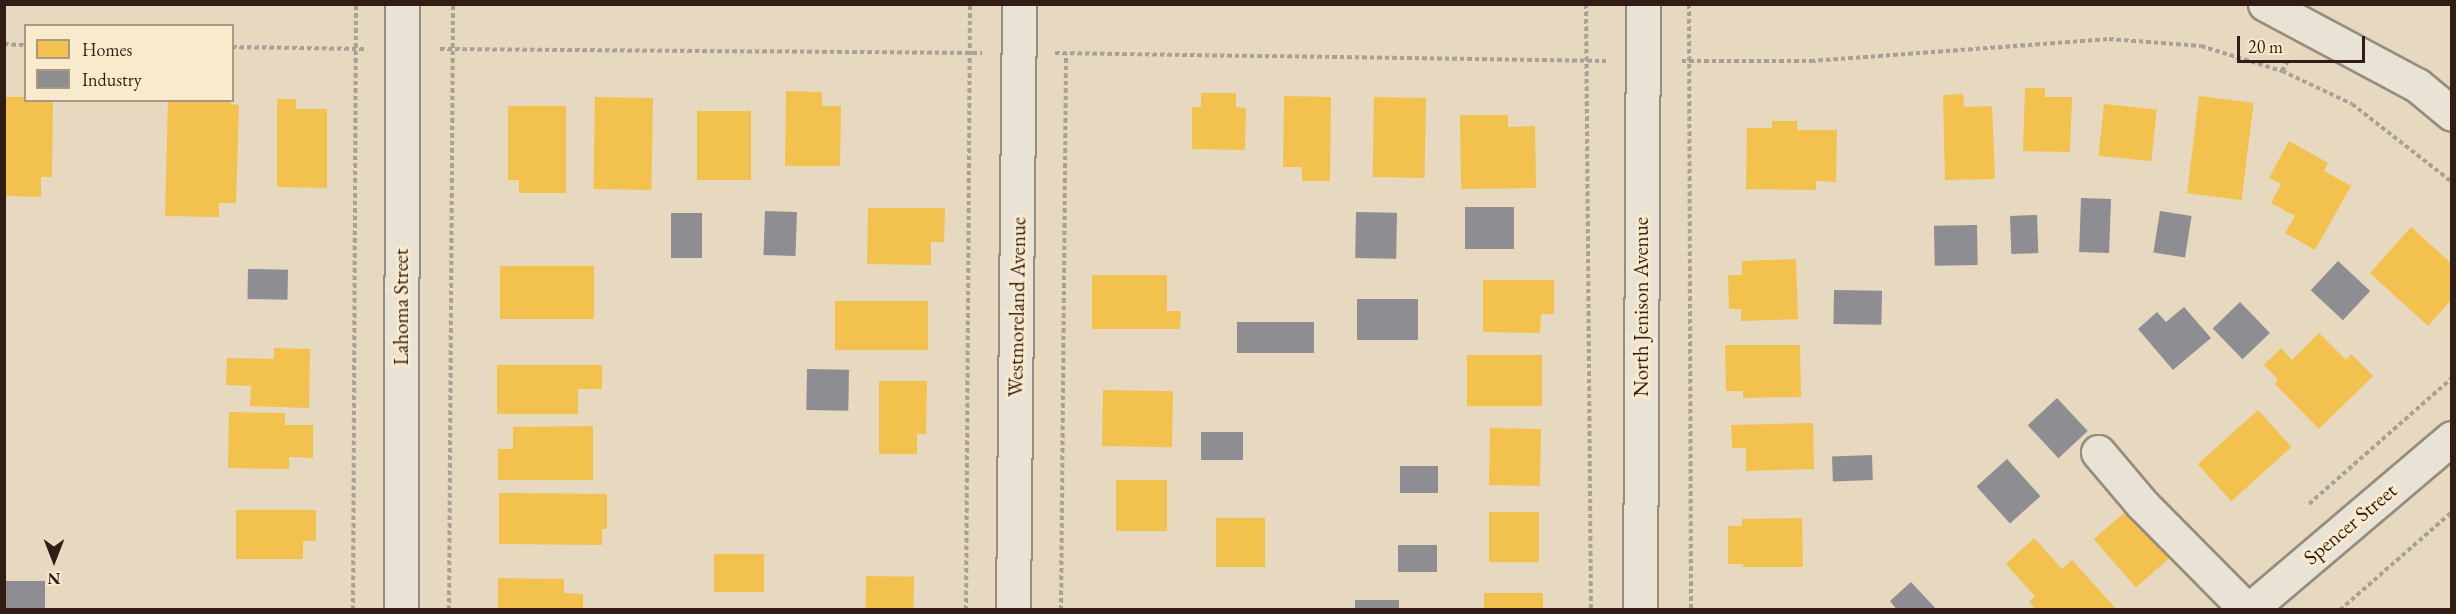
<!DOCTYPE html>
<style>
body{margin:0}
#map{position:relative;width:2456px;height:614px;overflow:hidden;background:#e6d9bf;font-family:"EB Garamond",serif}
div>[style]{position:absolute}
.homes>*{inset:0;background:#f2c14e;transform-origin:0 0}
.industry>*{inset:0;background:#8d8d92;transform-origin:0 0}
.path>*{height:4px;margin-top:-2px;transform-origin:0;background:repeating-linear-gradient(90deg,#a8a196 0 4.5px,transparent 0 7.5px)}
.roads{filter:drop-shadow(2px 0 #978d7e) drop-shadow(-2px 0 #978d7e) drop-shadow(0 2px #978d7e) drop-shadow(0 -2px #978d7e)}
.minor>*{height:33px;margin:-16.5px;padding:0 16.5px;transform-origin:16.5px;border-radius:16.5px;background:#e9e3d6}
span{translate:-50% -50%;white-space:nowrap;text-align:center;line-height:1.15;-webkit-text-stroke:6px #f8eacc;paint-order:stroke}
.street-label{font-size:21px;color:#321d15}
.frame{position:absolute;inset:0;border:6px solid #321d15;pointer-events:none}
.legend{position:absolute;left:24px;top:24px;width:210px;height:78px;box-sizing:border-box;background:#f8eacc;border:2px solid #a99883;margin:0;padding:8px 10px;list-style:none;font-size:18px;color:#321d15}
.legend li{display:flex;align-items:center;gap:12px;height:30px}
.legend b{width:30px;border:2px solid #a99883}
.north{position:absolute;left:24px;top:530px;width:60px;height:60px;-webkit-text-stroke:4px #f8eacc;paint-order:stroke;rotate:180deg;font-size:16px;font-weight:700;line-height:24px;text-align:center;color:#321d15}
.north::after{content:'';display:block;margin:auto;width:21px;height:27px;background:#321d15;clip-path:polygon(50% 0,100% 100%,50% 72%,0 100%)}
.scale{position:absolute;left:2237px;top:36px;width:128px;height:27px;box-sizing:border-box;border:3px solid #321d15;border-top:0;padding-left:8px;font-size:18px;line-height:21px;white-space:nowrap;color:#321d15;-webkit-text-stroke:4px #f8eacc;paint-order:stroke}
</style>
<div id="map">
<div class="homes">
<div style="clip-path:polygon(2025px 88px,2045px 88px,2045px 97px,2072px 97px,2070px 152px,2023px 151px)"></div>
<div style="clip-path:polygon(786px 91px,822px 92px,822px 106px,841px 106px,840px 166px,785px 166px)"></div>
<div style="clip-path:polygon(1201px 93px,1236px 93px,1236px 107px,1246px 108px,1245px 150px,1192px 149px,1192px 107px,1201px 107px)"></div>
<div style="clip-path:polygon(1963px 94px,1964px 107px,1992px 106px,1995px 179px,1945px 180px,1943px 95px)"></div>
<div style="clip-path:polygon(1284px 96px,1331px 97px,1330px 181px,1302px 181px,1302px 167px,1283px 167px)"></div>
<div style="left:2199px;top:96px;width:55px;height:98px;rotate:7deg"></div>
<div style="clip-path:polygon(4px 97px,26px 97px,26px 100px,53px 100px,52px 177px,41px 177px,41px 197px,4px 196px)"></div>
<div style="left:595px;top:97px;width:58px;height:92px;rotate:1deg"></div>
<div style="left:1374px;top:97px;width:52px;height:80px;rotate:1deg"></div>
<div style="clip-path:polygon(277px 99px,296px 99px,296px 109px,327px 109px,327px 188px,277px 187px)"></div>
<div style="clip-path:polygon(168px 100px,231px 100px,231px 104px,239px 105px,236px 203px,219px 203px,219px 217px,165px 216px)"></div>
<div style="left:2104px;top:104px;width:53px;height:52px;rotate:6deg"></div>
<div style="clip-path:polygon(508px 106px,566px 106px,566px 193px,519px 193px,519px 180px,508px 180px)"></div>
<div style="left:697px;top:111px;width:54px;height:69px"></div>
<div style="clip-path:polygon(1460px 115px,1508px 115px,1508px 127px,1535px 126px,1536px 188px,1461px 189px)"></div>
<div style="clip-path:polygon(1772px 121px,1797px 121px,1797px 130px,1837px 130px,1836px 182px,1816px 181px,1816px 190px,1746px 189px,1747px 128px,1772px 128px)"></div>
<div style="clip-path:polygon(2289px 141px,2328px 163px,2324px 171px,2351px 186px,2315px 250px,2285px 233px,2295px 216px,2271px 203px,2281px 184px,2269px 178px)"></div>
<div style="clip-path:polygon(868px 208px,945px 208px,944px 242px,931px 242px,931px 265px,867px 264px)"></div>
<div style="clip-path:polygon(2411px 227px,2452px 264px,2452px 299px,2428px 326px,2370px 273px)"></div>
<div style="clip-path:polygon(1796px 259px,1798px 319px,1741px 321px,1741px 309px,1729px 309px,1728px 275px,1742px 275px,1742px 261px)"></div>
<div style="left:500px;top:266px;width:94px;height:53px"></div>
<div style="clip-path:polygon(1092px 275px,1167px 275px,1167px 311px,1181px 311px,1180px 329px,1092px 329px)"></div>
<div style="clip-path:polygon(1483px 280px,1554px 280px,1554px 314px,1541px 314px,1540px 333px,1483px 332px)"></div>
<div style="left:835px;top:301px;width:93px;height:49px"></div>
<div style="clip-path:polygon(2319px 333px,2346px 360px,2351px 354px,2373px 376px,2319px 429px,2275px 384px,2278px 379px,2264px 365px,2281px 348px,2292px 360px)"></div>
<div style="clip-path:polygon(1725px 345px,1800px 345px,1801px 397px,1743px 398px,1743px 391px,1726px 391px)"></div>
<div style="clip-path:polygon(274px 348px,310px 349px,309px 408px,250px 406px,251px 386px,226px 385px,227px 358px,274px 359px)"></div>
<div style="left:1467px;top:355px;width:75px;height:51px"></div>
<div style="clip-path:polygon(497px 365px,602px 365px,602px 389px,578px 389px,578px 414px,497px 414px)"></div>
<div style="clip-path:polygon(879px 381px,927px 381px,926px 434px,917px 434px,917px 454px,879px 454px)"></div>
<div style="left:1103px;top:390px;width:70px;height:56px;rotate:1deg"></div>
<div style="left:2258px;top:410px;width:50px;height:81px;rotate:48deg"></div>
<div style="clip-path:polygon(229px 412px,285px 413px,285px 425px,313px 425px,313px 458px,289px 457px,289px 469px,228px 468px)"></div>
<div style="clip-path:polygon(1813px 423px,1814px 469px,1746px 471px,1746px 448px,1732px 448px,1731px 425px)"></div>
<div style="clip-path:polygon(593px 426px,593px 480px,498px 480px,498px 449px,513px 449px,513px 427px)"></div>
<div style="left:1490px;top:428px;width:51px;height:57px;rotate:1deg"></div>
<div style="left:1116px;top:480px;width:51px;height:51px"></div>
<div style="clip-path:polygon(499px 493px,607px 494px,607px 529px,602px 529px,602px 545px,499px 544px)"></div>
<div style="left:2133px;top:505px;width:64px;height:52px;rotate:49deg"></div>
<div style="clip-path:polygon(236px 510px,316px 510px,316px 541px,303px 541px,303px 559px,236px 559px)"></div>
<div style="left:1489px;top:512px;width:50px;height:50px"></div>
<div style="left:1216px;top:518px;width:49px;height:49px"></div>
<div style="clip-path:polygon(1802px 518px,1803px 567px,1743px 567px,1743px 564px,1728px 564px,1728px 526px,1742px 526px,1742px 519px)"></div>
<div style="clip-path:polygon(2034px 538px,2062px 569px,2072px 560px,2117px 610px,2036px 610px,2029px 602px,2035px 596px,2006px 564px)"></div>
<div style="left:714px;top:554px;width:50px;height:38px"></div>
<div style="left:866px;top:576px;width:48px;height:34px;rotate:1deg"></div>
<div style="clip-path:polygon(498px 578px,564px 579px,564px 593px,583px 594px,583px 610px,498px 610px)"></div>
<div style="left:1484px;top:593px;width:59px;height:17px"></div>
</div>
<div class="industry">
<div style="left:2081px;top:198px;width:30px;height:54px;rotate:2deg"></div>
<div style="left:1514px;top:207px;width:42px;height:49px;rotate:90deg"></div>
<div style="left:765px;top:211px;width:32px;height:44px;rotate:2deg"></div>
<div style="left:2160px;top:211px;width:32px;height:42px;rotate:9deg"></div>
<div style="left:1356px;top:212px;width:41px;height:46px;rotate:1deg"></div>
<div style="left:671px;top:213px;width:31px;height:45px"></div>
<div style="left:2037px;top:215px;width:38px;height:27px;rotate:88deg"></div>
<div style="left:1977px;top:225px;width:40px;height:43px;rotate:89deg"></div>
<div style="left:2338px;top:261px;width:44px;height:40px;rotate:43deg"></div>
<div style="left:248px;top:269px;width:40px;height:30px;rotate:1deg"></div>
<div style="left:1834px;top:290px;width:48px;height:34px;rotate:1deg"></div>
<div style="left:1357px;top:299px;width:61px;height:41px"></div>
<div style="left:2240px;top:302px;width:43px;height:38px;rotate:46deg"></div>
<div style="clip-path:polygon(2184px 307px,2211px 338px,2173px 370px,2138px 329px,2157px 312px,2166px 322px)"></div>
<div style="left:1237px;top:322px;width:77px;height:31px"></div>
<div style="left:807px;top:369px;width:42px;height:41px;rotate:1deg"></div>
<div style="left:2057px;top:398px;width:45px;height:40px;rotate:47deg"></div>
<div style="left:1201px;top:432px;width:42px;height:28px"></div>
<div style="left:1872px;top:455px;width:25px;height:40px;rotate:88deg"></div>
<div style="left:2007px;top:459px;width:50px;height:41px;rotate:48deg"></div>
<div style="left:1400px;top:466px;width:38px;height:27px"></div>
<div style="left:1398px;top:545px;width:39px;height:27px"></div>
<div style="left:4px;top:581px;width:41px;height:29px"></div>
<div style="clip-path:polygon(1911px 582px,1937px 610px,1897px 610px,1890px 601px)"></div>
<div style="left:1355px;top:600px;width:44px;height:10px"></div>
</div>
<div class="path">
<div style="left:1586px;top:4px;width:606px;rotate:89.53deg"></div>
<div style="left:1689px;top:4px;width:606px;rotate:89.81deg"></div>
<div style="left:4px;top:44px;width:22px;rotate:3deg"></div>
<div style="left:232px;top:47px;width:132px;rotate:0.9deg"></div>
<div style="left:440px;top:49px;width:542px;rotate:0.42deg"></div>
<div style="left:1055px;top:53px;width:551px;rotate:0.83deg"></div>
<div style="left:1682px;top:61px;width:129px"></div>
<div style="left:1811px;top:61px;width:299px;rotate:-4.2deg"></div>
<div style="left:2109px;top:39px;width:92px;rotate:4.4deg"></div>
<div style="left:2201px;top:46px;width:85px;rotate:17.2deg"></div>
<div style="left:2282px;top:71px;width:12px;rotate:-59deg"></div>
<div style="left:2282px;top:71px;width:77px;rotate:25.2deg"></div>
<div style="left:2352px;top:104px;width:127px;rotate:38deg"></div>
<div style="left:2309px;top:504px;width:191px;rotate:-41.4deg"></div>
<div style="left:353px;top:610px;width:606px;rotate:-89.72deg"></div>
<div style="left:449px;top:610px;width:606px;rotate:-89.62deg"></div>
<div style="left:966px;top:610px;width:606px;rotate:-89.62deg"></div>
<div style="left:1061px;top:610px;width:556px;rotate:-89.48deg"></div>
<div style="left:2340px;top:610px;width:149px;rotate:-41.2deg"></div>
</div>
<div class="roads">
<div class="minor">
<div style="left:2265px;top:4px;width:172px;rotate:28.1deg"></div>
<div style="left:2417px;top:85px;width:45px;rotate:39.6deg"></div>
<div style="left:2098px;top:452px;width:68px;rotate:49.8deg"></div>
<div style="left:2142px;top:504px;width:149px;rotate:45.3deg"></div>
<div style="left:401px;top:610px;width:606px;rotate:-89.91deg"></div>
<div style="left:1013px;top:610px;width:606px;rotate:-89.43deg"></div>
<div style="left:1640px;top:610px;width:606px;rotate:-89.72deg"></div>
<div style="left:2249px;top:610px;width:266px;rotate:-40.3deg"></div>
</div>
</div>
<div class="street-label">
<span style="left:401px;top:307px;rotate:-90deg">Lahoma Street</span>
<span style="left:1017px;top:307px;rotate:-89deg">Westmoreland Avenue</span>
<span style="left:1641px;top:307px;rotate:-90deg">North Jenison Avenue</span>
<span style="left:2350px;top:524px;rotate:-40deg">Spencer Street</span>
</div>
<div class="frame"></div>
<ul class="legend">
<li><b style="height:16px;background:#f2c14e"></b>Homes</li>
<li><b style="height:16px;background:#8d8d92"></b>Industry</li>
</ul>
<div class="north">N</div>
<div class="scale">20 m</div>
</div>
